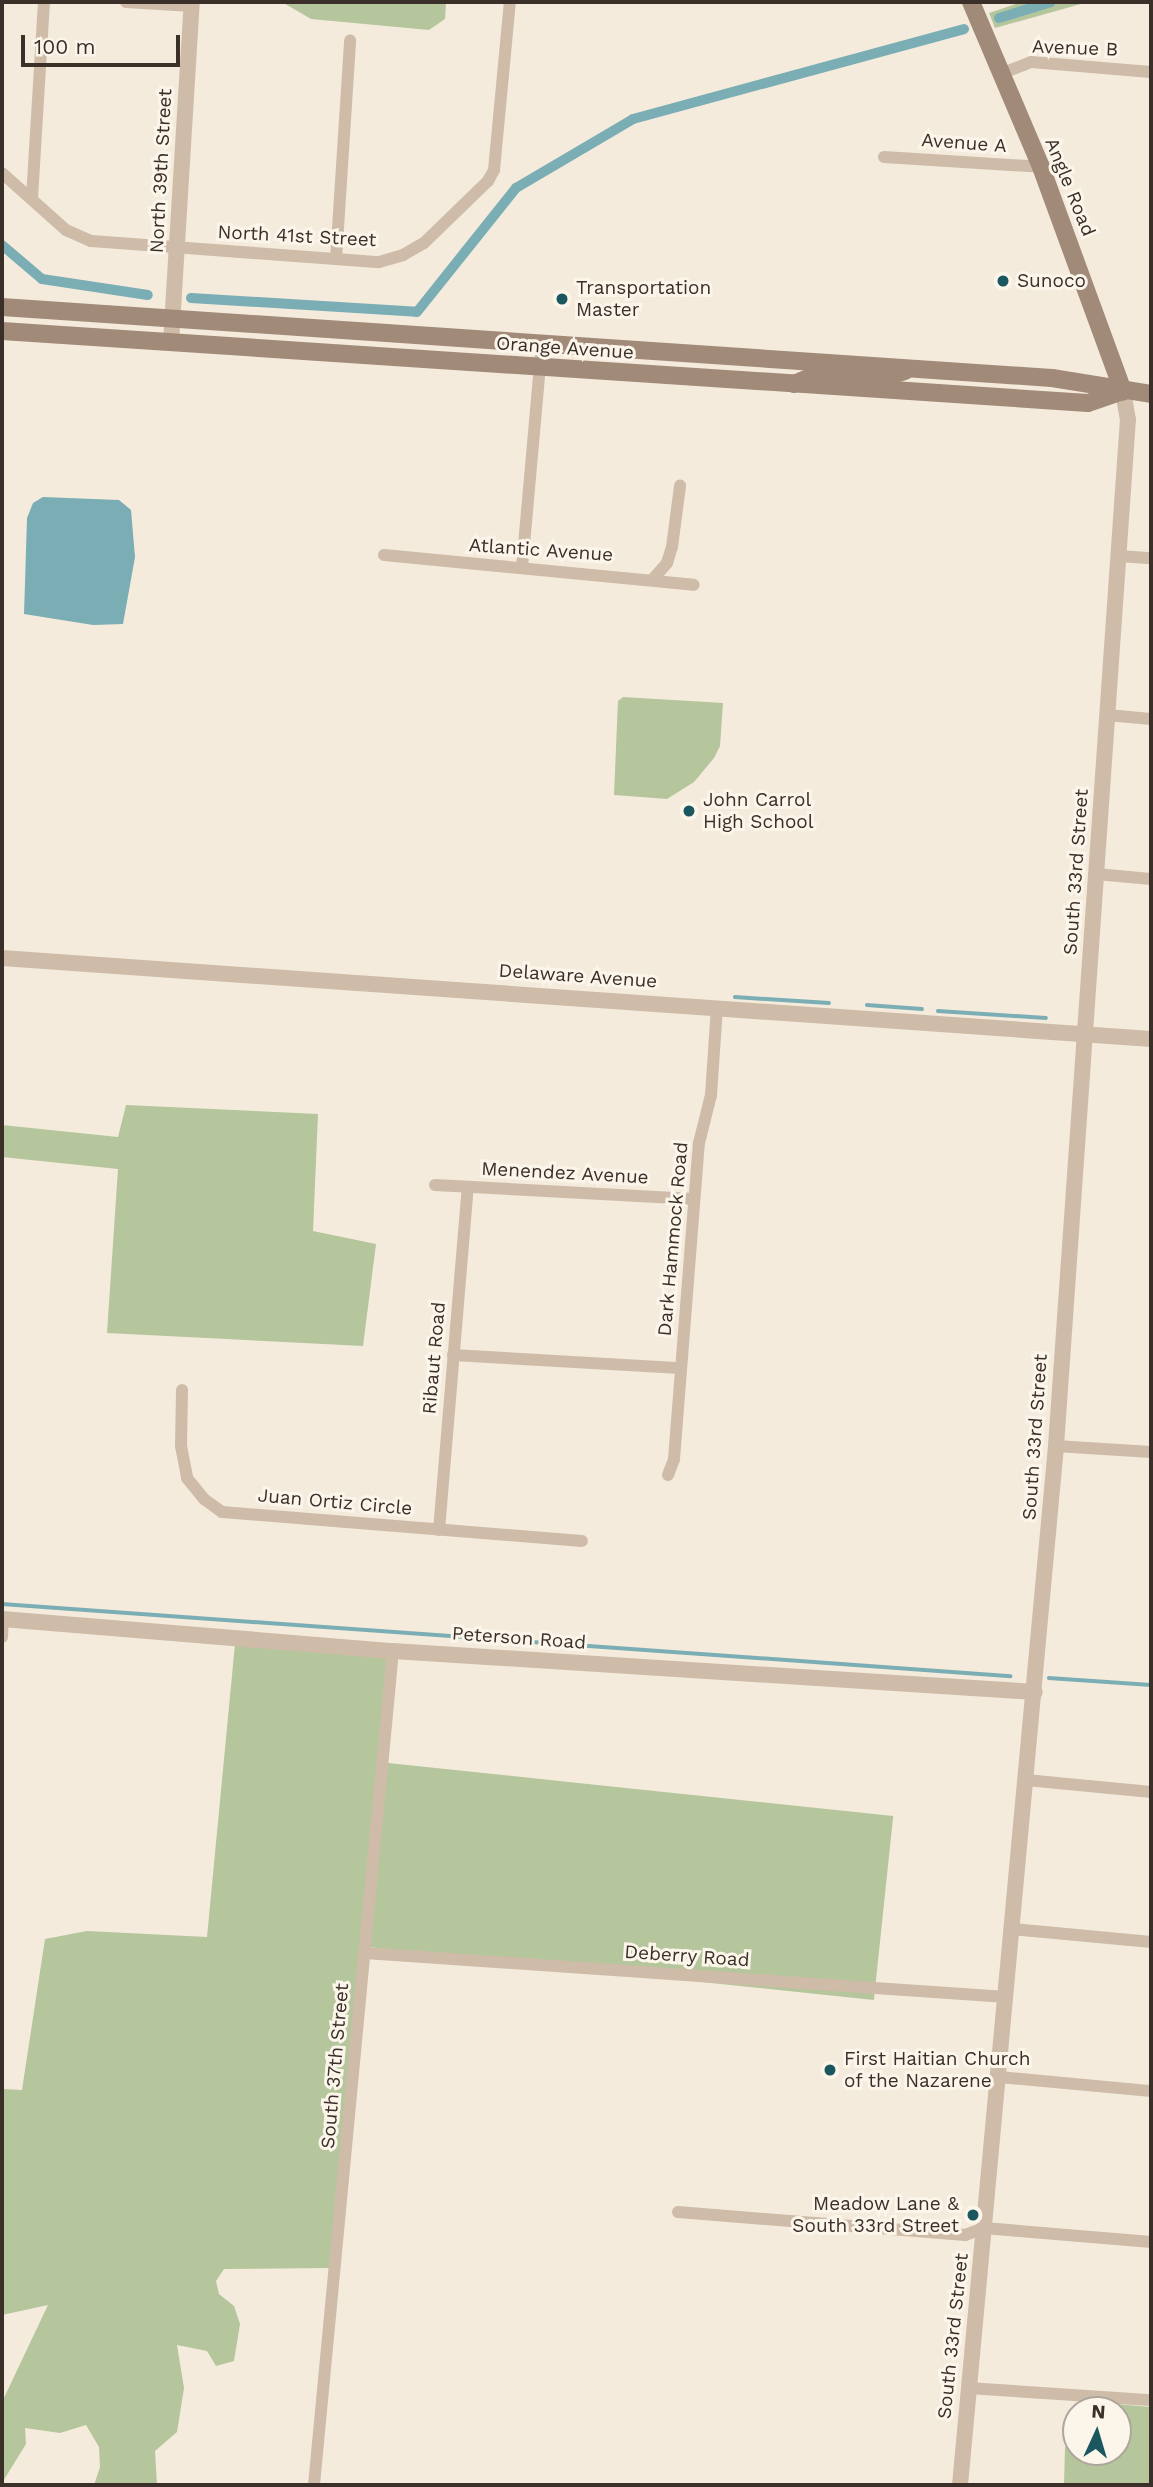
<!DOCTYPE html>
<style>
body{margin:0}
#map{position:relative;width:1153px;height:2487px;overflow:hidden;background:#f4ebdd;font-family:"Work Sans",sans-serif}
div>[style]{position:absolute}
.green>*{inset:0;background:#b5c59c;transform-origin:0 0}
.water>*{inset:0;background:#7aaeb4}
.stream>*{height:3.5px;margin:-1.75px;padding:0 1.75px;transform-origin:1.75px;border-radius:1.75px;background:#7aaeb4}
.canal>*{height:10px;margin:-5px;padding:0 5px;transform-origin:5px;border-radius:5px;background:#7aaeb4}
.minor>*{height:12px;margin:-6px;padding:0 6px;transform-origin:6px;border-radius:6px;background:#cebca8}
.tertiary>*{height:16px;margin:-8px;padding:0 8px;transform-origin:8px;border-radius:8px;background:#cebca8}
.secondary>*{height:18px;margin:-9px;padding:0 9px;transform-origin:9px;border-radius:9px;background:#a28a79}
.dots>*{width:19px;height:19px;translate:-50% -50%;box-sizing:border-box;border:4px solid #fbf5ea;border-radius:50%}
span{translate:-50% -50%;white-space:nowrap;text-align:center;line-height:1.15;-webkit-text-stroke:6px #fbf5ea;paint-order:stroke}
.street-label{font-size:19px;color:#3a2f29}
.poi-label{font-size:19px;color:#3a2f29}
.left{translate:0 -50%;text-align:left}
.right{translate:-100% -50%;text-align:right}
.frame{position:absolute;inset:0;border:4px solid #3a2f29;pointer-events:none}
.north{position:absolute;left:1062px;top:2396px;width:70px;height:70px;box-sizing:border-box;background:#fbf5ea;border:2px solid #aea69d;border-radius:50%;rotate:4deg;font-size:19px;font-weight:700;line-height:28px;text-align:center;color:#3a2f29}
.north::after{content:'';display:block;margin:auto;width:24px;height:32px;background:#1a575f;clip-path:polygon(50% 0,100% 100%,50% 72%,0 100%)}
.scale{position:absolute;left:21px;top:35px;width:159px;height:32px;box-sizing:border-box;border:4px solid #3a2f29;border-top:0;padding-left:9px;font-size:21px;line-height:24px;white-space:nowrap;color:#3a2f29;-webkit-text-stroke:5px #fbf5ea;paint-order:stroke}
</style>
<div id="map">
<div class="green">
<div style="clip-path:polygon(282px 2px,446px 2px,445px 19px,429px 30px,311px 19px)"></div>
<div style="clip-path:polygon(1022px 2px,1088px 2px,995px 28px,989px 13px)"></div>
<div style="clip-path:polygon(623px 697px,723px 703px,720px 746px,714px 758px,694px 782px,667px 799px,614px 795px,618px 701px)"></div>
<div style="clip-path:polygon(126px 1105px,318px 1114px,313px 1231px,376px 1244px,363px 1346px,107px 1333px,118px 1169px,2px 1157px,2px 1125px,118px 1137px)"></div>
<div style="clip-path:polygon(235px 1644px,387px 1657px,329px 2268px,224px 2269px,216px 2281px,219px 2294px,234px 2306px,240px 2324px,234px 2361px,216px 2366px,207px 2351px,177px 2345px,184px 2388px,177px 2432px,155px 2451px,157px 2485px,94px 2485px,100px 2467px,99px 2447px,86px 2425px,60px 2433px,25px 2428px,26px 2444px,2px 2483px,2px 2402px,48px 2305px,2px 2315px,2px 2089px,22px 2090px,45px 1939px,87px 1931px,207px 1937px)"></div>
<div style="left:388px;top:1763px;width:508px;height:185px;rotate:6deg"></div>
<div style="clip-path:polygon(1116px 2404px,1151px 2407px,1151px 2485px,1064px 2485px,1065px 2447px,1076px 2448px,1076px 2452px,1118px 2452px)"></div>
</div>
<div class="water">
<div style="clip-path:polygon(43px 497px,119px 500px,131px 510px,135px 557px,123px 624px,93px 625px,24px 614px,27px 518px,33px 503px)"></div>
</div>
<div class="stream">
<div style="left:735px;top:997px;width:94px;rotate:3.7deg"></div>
<div style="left:867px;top:1005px;width:55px;rotate:4.2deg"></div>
<div style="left:938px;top:1011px;width:108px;rotate:3.7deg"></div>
<div style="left:2px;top:1604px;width:1011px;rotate:4.09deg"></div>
<div style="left:1049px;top:1678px;width:102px;rotate:3.9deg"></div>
</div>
<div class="canal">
<div style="left:999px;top:18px;width:54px;rotate:-17.1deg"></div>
<div style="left:2px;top:245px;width:52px;rotate:40.4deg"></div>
<div style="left:42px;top:279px;width:107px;rotate:8.6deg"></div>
<div style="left:191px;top:298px;width:226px;rotate:3.5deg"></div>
<div style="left:417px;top:312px;width:159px;rotate:-51.4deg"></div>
<div style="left:516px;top:188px;width:136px;rotate:-30.5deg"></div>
<div style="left:633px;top:119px;width:343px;rotate:-15.2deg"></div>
</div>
<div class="minor">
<div style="left:126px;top:2px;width:66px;rotate:3.5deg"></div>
<div style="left:1000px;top:74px;width:33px;rotate:-21deg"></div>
<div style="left:1031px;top:62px;width:120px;rotate:4.8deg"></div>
<div style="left:884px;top:157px;width:157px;rotate:3.6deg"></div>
<div style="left:2px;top:173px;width:86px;rotate:41.7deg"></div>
<div style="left:66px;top:230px;width:27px;rotate:24deg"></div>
<div style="left:91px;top:241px;width:289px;rotate:4.2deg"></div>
<div style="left:379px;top:262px;width:25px;rotate:-16deg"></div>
<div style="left:403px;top:255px;width:24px;rotate:-30deg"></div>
<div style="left:424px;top:243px;width:89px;rotate:-44.1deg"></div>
<div style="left:488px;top:181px;width:13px;rotate:-61deg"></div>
<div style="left:494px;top:170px;width:169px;rotate:-84.6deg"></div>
<div style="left:32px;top:198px;width:196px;rotate:-86.5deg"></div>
<div style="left:336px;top:259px;width:219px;rotate:-86.3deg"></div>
<div style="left:384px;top:555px;width:311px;rotate:5.5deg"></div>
<div style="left:1119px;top:556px;width:32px;rotate:4deg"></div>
<div style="left:522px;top:567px;width:223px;rotate:-84.9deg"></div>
<div style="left:654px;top:578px;width:20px;rotate:-49deg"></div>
<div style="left:667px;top:563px;width:17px;rotate:-73deg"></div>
<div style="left:672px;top:547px;width:62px;rotate:-82.5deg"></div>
<div style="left:1107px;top:715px;width:44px;rotate:5.2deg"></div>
<div style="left:1096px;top:874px;width:55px;rotate:5.2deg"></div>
<div style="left:435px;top:1185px;width:259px;rotate:3.1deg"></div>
<div style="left:453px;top:1355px;width:228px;rotate:3.3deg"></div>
<div style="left:182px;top:1390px;width:56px;rotate:91deg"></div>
<div style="left:181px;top:1446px;width:33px;rotate:79deg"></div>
<div style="left:187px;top:1478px;width:27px;rotate:51deg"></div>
<div style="left:204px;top:1499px;width:22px;rotate:36deg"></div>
<div style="left:222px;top:1512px;width:361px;rotate:4.6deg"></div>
<div style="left:1056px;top:1446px;width:95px;rotate:3.6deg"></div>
<div style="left:668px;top:1475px;width:17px;rotate:-69deg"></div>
<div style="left:674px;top:1459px;width:317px;rotate:-85.5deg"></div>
<div style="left:699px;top:1143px;width:49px;rotate:-76deg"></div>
<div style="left:711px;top:1095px;width:88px;rotate:-86.1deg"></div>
<div style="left:439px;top:1530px;width:343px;rotate:-85.2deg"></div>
<div style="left:2px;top:1637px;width:18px;rotate:-87deg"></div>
<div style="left:1026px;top:1780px;width:126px;rotate:5.5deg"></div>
<div style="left:1012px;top:1929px;width:140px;rotate:5.3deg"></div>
<div style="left:365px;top:1953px;width:643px;rotate:3.93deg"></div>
<div style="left:999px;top:2077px;width:153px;rotate:5.3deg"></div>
<div style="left:678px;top:2212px;width:288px;rotate:4.6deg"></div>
<div style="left:965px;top:2235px;width:20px;rotate:-20deg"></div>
<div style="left:984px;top:2228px;width:168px;rotate:4.8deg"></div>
<div style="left:968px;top:2388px;width:183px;rotate:3.8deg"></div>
<div style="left:314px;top:2485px;width:838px;rotate:-84.59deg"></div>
</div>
<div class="tertiary">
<div style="left:171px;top:342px;width:341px;rotate:-86.5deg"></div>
<div style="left:2px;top:958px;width:1152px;rotate:4.03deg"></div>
<div style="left:2px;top:1619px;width:392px;rotate:4.7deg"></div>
<div style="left:393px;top:1651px;width:643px;rotate:3.65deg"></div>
<div style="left:960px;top:2485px;width:1043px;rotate:-84.72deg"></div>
<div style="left:1056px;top:1446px;width:1029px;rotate:-85.99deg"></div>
<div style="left:1128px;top:420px;width:29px;rotate:-100deg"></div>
</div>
<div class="secondary">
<div style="left:971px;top:2px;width:179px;rotate:67deg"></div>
<div style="left:1041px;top:167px;width:239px;rotate:69.9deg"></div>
<div style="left:2px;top:307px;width:1052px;rotate:3.87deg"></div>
<div style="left:1052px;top:378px;width:100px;rotate:9.2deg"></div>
<div style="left:2px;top:331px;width:1088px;rotate:3.79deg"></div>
<div style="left:1088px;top:403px;width:37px;rotate:-19deg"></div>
<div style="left:794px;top:384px;width:23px;rotate:-23deg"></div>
<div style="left:815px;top:375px;width:68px;rotate:2.5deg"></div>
<div style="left:883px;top:378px;width:23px;rotate:-18deg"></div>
</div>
<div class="dots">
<div style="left:1003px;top:281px;background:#1a575f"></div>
<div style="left:562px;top:299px;background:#1a575f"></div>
<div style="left:689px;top:811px;background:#1a575f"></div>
<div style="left:830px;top:2070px;background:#1a575f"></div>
<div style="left:973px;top:2215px;background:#1a575f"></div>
</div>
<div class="street-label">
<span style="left:1075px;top:48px;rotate:2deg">Avenue B</span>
<span style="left:964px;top:143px;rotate:4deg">Avenue A</span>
<span style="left:161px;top:171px;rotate:-87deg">North 39th Street</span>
<span style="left:1070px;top:187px;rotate:68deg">Angle Road</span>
<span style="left:297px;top:236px;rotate:3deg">North 41st Street</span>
<span style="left:565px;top:348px;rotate:4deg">Orange Avenue</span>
<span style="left:541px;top:550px;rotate:4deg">Atlantic Avenue</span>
<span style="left:1076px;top:872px;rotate:-86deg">South 33rd Street</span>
<span style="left:578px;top:976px;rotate:4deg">Delaware Avenue</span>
<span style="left:565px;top:1173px;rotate:3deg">Menendez Avenue</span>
<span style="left:673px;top:1239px;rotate:-85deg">Dark Hammock Road</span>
<span style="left:434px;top:1358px;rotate:-85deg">Ribaut Road</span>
<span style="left:1035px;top:1437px;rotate:-86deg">South 33rd Street</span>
<span style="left:335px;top:1502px;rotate:5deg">Juan Ortiz Circle</span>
<span style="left:519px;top:1638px;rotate:4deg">Peterson Road</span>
<span style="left:687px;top:1956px;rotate:4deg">Deberry Road</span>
<span style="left:335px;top:2066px;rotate:-85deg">South 37th Street</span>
<span style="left:953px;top:2336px;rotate:-84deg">South 33rd Street</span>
</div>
<div class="poi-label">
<span class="left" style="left:1017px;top:281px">Sunoco</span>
<span class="left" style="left:576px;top:299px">Transportation<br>Master</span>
<span class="left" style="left:703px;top:811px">John Carrol<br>High School</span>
<span class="left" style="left:844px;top:2070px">First Haitian Church<br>of the Nazarene</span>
<span class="right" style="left:959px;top:2215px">Meadow Lane &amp;<br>South 33rd Street</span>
</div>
<div class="frame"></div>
<div class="north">N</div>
<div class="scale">100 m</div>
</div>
